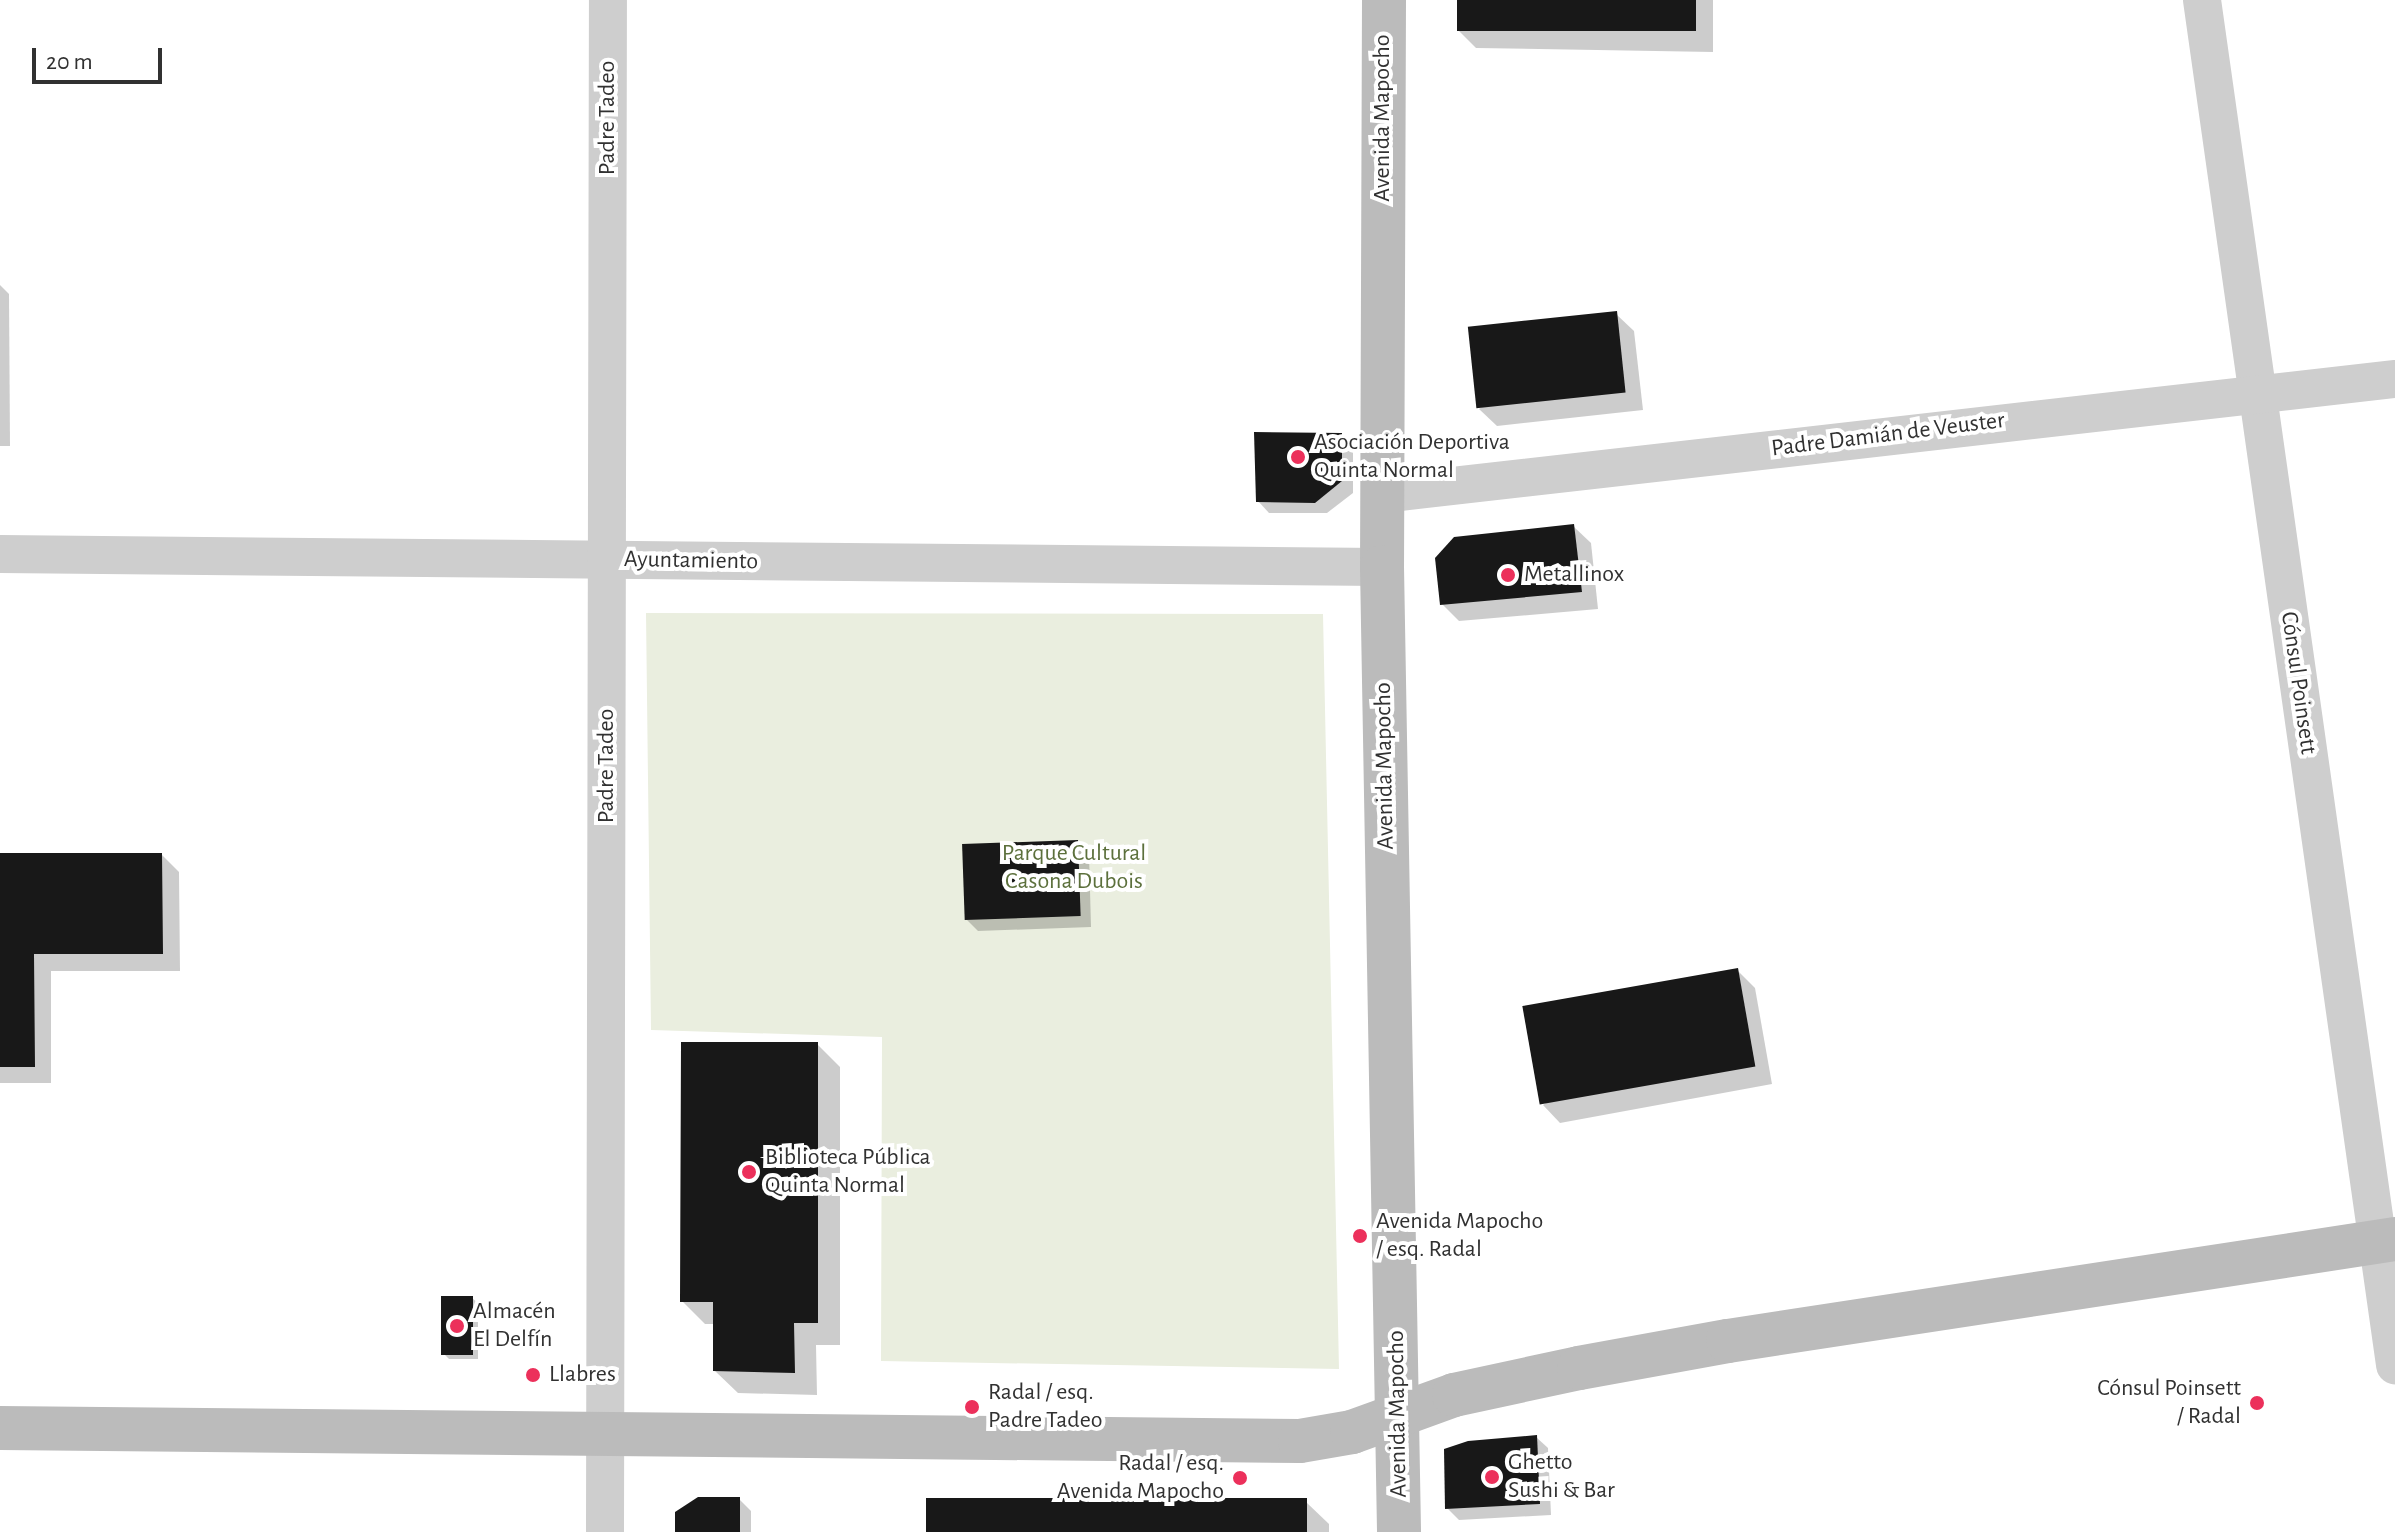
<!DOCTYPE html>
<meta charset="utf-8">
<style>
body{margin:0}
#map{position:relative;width:2395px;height:1532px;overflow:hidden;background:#fff;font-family:"Alegreya Sans",sans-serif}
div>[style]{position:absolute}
.green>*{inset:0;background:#eaeedf}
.shadow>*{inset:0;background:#0003}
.building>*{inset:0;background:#181818;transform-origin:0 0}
.street>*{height:38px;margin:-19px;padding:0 19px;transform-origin:19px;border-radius:19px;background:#cecece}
.secondary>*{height:44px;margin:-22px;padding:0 22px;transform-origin:22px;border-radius:22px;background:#bbb}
.dots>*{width:22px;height:22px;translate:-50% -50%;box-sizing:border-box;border:4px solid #fff;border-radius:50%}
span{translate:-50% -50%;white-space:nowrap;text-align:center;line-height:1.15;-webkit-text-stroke:8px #fff;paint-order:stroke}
.street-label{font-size:24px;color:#313131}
.poi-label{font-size:24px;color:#313131}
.left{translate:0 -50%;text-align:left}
.right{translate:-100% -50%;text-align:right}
.park-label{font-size:24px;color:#5c703c}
.scale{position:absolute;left:32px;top:48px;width:130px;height:36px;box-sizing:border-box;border:4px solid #313131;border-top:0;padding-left:10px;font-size:24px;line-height:28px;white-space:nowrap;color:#313131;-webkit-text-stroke:6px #fff;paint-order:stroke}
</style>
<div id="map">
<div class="green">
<div style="clip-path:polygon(646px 613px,1323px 614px,1339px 1369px,881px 1361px,882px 1037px,651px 1030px)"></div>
</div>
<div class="shadow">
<div style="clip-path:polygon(1459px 0,1713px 0,1713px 52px,1476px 48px,1459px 31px)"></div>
<div style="clip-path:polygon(0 285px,9px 294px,10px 446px,0 446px)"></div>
<div style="clip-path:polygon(1616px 314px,1634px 331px,1643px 410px,1497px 426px,1479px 409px)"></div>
<div style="clip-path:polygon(1341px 435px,1353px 447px,1353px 493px,1327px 513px,1269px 513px,1258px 501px)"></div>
<div style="clip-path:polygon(1573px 526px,1591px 543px,1598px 609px,1459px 621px,1442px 604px)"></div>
<div style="clip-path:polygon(1078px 842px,1089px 854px,1091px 927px,978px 931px,966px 919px)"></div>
<div style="clip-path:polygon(0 855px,162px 855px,179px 872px,180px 971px,51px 971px,51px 1083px,0 1083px)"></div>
<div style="clip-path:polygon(1737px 970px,1755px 988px,1772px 1084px,1560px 1123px,1543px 1105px)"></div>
<div style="clip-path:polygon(817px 1044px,840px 1067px,840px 1345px,816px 1345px,817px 1395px,738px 1393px,715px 1371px,715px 1324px,705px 1324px,682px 1301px)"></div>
<div style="clip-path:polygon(472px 1298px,478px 1303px,478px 1359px,449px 1359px,444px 1354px)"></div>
<div style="clip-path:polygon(1536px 1437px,1548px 1448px,1551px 1515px,1459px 1520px,1447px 1508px)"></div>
<div style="clip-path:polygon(739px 1499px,751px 1511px,751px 1532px,677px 1532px)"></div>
<div style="clip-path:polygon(1306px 1502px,1329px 1524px,1329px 1532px,929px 1532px)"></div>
</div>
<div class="building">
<div style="left:1457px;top:0;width:239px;height:31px"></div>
<div style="left:1617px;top:311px;width:82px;height:150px;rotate:84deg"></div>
<div style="clip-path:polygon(1254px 432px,1342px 433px,1342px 481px,1315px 503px,1256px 502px)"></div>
<div style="clip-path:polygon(1574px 524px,1582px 592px,1440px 605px,1435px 558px,1454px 537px)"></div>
<div style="left:1078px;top:840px;width:76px;height:116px;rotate:88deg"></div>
<div style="clip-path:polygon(0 853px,162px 853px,163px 954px,34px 954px,35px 1067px,0 1067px)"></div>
<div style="left:1738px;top:968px;width:100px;height:219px;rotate:80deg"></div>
<div style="clip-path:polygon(681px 1042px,818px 1042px,818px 1323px,794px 1323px,795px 1373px,713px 1371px,713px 1302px,680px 1302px)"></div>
<div style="left:473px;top:1296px;width:59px;height:32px;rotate:90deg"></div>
<div style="clip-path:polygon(1537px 1435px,1540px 1504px,1445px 1509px,1444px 1449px,1468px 1441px)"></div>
<div style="clip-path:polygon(698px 1497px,740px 1497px,740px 1532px,675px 1532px,675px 1512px)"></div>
<div style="left:926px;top:1498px;width:381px;height:34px"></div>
</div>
<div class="street">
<div style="left:2202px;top:0;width:1379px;rotate:81.95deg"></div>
<div style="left:1382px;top:494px;width:1020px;rotate:-6.48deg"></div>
<div style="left:0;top:554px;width:1382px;rotate:0.54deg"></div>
<div style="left:605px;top:1532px;width:1532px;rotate:-89.89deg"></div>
</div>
<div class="secondary">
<div style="left:1384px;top:0;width:567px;rotate:90.2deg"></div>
<div style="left:1382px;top:567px;width:965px;rotate:88.99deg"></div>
<div style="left:0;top:1428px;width:1300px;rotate:0.57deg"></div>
<div style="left:1300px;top:1441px;width:53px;rotate:-9.8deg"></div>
<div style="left:1352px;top:1432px;width:109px;rotate:-19.9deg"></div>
<div style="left:1454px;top:1395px;width:128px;rotate:-12.2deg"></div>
<div style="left:1579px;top:1368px;width:151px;rotate:-10.3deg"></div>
<div style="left:1728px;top:1341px;width:675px;rotate:-8.69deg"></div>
</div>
<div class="dots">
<div style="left:1298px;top:457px;background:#ec305b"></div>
<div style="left:1508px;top:575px;background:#ec305b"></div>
<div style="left:749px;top:1172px;background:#ec305b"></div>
<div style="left:1360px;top:1236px;background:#ec305b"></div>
<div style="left:457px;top:1326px;background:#ec305b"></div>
<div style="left:533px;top:1375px;background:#ec305b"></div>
<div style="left:2257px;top:1403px;background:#ec305b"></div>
<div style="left:972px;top:1407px;background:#ec305b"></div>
<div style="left:1492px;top:1477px;background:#ec305b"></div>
<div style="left:1240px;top:1478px;background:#ec305b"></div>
</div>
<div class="street-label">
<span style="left:608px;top:118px;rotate:-90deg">Padre Tadeo</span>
<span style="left:1383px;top:118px;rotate:-90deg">Avenida Mapocho</span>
<span style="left:1888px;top:435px;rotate:-7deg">Padre Damián de Veuster</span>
<span style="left:691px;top:561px;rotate:1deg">Ayuntamiento</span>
<span style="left:2298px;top:683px;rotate:82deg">Cónsul Poinsett</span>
<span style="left:607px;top:766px;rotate:-90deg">Padre Tadeo</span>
<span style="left:1385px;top:766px;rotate:-91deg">Avenida Mapocho</span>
<span style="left:1398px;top:1414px;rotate:-91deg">Avenida Mapocho</span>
</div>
<div class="poi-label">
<span class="left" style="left:1314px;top:457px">Asociación Deportiva<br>Quinta Normal</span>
<span class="left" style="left:1524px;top:575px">Metallinox</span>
<span class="left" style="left:765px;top:1172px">Biblioteca Pública<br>Quinta Normal</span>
<span class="left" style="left:1376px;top:1236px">Avenida Mapocho<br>/ esq. Radal</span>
<span class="left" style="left:473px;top:1326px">Almacén<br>El Delfín</span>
<span class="left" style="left:549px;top:1375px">Llabres</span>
<span class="right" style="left:2241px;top:1403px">Cónsul Poinsett<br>/ Radal</span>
<span class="left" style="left:988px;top:1407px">Radal / esq.<br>Padre Tadeo</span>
<span class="left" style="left:1508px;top:1477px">Ghetto<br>Sushi &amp; Bar</span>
<span class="right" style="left:1224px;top:1478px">Radal / esq.<br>Avenida Mapocho</span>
</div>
<div class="park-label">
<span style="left:1074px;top:868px">Parque Cultural<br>Casona Dubois</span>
</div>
<div class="scale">20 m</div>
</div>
